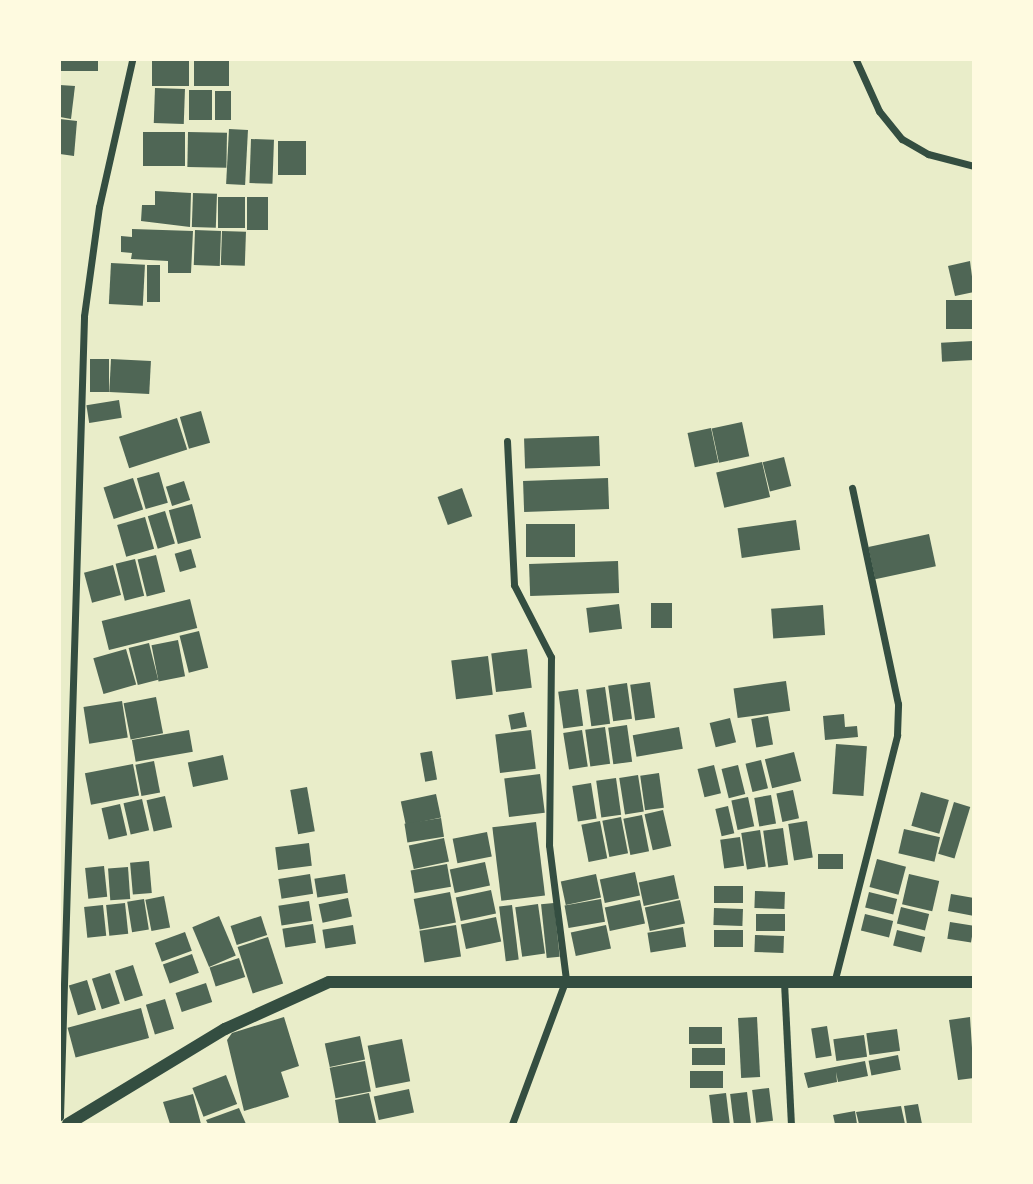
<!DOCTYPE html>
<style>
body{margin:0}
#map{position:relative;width:1033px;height:1184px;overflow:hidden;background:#e9edc9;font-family:Karla,sans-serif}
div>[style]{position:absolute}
.building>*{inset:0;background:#4f6655;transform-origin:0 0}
.minor>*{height:7px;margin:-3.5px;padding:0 3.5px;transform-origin:3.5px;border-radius:3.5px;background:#344e41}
.tertiary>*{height:12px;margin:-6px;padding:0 6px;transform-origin:6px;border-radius:6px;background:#344e41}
span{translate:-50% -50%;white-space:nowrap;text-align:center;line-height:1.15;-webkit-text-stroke:5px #fefae0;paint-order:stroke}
.frame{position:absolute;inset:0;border:61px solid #fefae0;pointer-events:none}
</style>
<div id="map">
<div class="building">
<div style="left:60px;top:60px;width:38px;height:11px"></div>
<div style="left:152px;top:60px;width:37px;height:26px"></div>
<div style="left:194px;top:60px;width:35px;height:26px"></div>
<div style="clip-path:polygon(60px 85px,75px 86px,71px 119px,60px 117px)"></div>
<div style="left:155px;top:88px;width:30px;height:35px;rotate:2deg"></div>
<div style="left:189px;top:90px;width:23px;height:30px"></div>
<div style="left:215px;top:91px;width:16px;height:29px"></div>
<div style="clip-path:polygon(60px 119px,77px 121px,74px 156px,60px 154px)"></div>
<div style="left:229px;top:129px;width:19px;height:55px;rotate:3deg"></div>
<div style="left:143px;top:132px;width:42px;height:34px"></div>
<div style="left:188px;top:132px;width:39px;height:35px;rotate:1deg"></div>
<div style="left:251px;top:139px;width:23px;height:44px;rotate:2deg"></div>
<div style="left:278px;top:141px;width:28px;height:34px"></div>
<div style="clip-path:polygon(155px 191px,191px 193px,190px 227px,141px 221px,142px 205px,155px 205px)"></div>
<div style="left:193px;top:193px;width:24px;height:34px;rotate:2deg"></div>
<div style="left:218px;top:197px;width:27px;height:31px"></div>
<div style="left:247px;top:197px;width:21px;height:33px"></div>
<div style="clip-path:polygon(132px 229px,193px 231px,191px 273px,168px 273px,168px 261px,131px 259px,132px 253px,121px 252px,121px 236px,132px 237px)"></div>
<div style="left:195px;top:230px;width:26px;height:35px;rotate:2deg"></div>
<div style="left:222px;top:231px;width:24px;height:34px;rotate:2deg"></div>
<div style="clip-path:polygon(970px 261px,974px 292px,955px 296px,948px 266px)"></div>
<div style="left:111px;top:263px;width:34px;height:41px;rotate:3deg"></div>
<div style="left:147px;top:265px;width:13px;height:37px"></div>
<div style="left:974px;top:300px;width:29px;height:28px;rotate:90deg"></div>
<div style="left:973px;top:341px;width:19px;height:32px;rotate:87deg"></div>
<div style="left:90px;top:359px;width:19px;height:33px"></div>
<div style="left:111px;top:359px;width:40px;height:33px;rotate:3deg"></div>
<div style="left:119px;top:400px;width:18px;height:33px;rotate:81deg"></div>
<div style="left:201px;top:411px;width:33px;height:22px;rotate:74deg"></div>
<div style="left:177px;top:418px;width:33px;height:61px;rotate:72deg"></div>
<div style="left:742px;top:422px;width:35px;height:31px;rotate:78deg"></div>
<div style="left:711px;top:428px;width:35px;height:24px;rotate:78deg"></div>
<div style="left:599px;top:436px;width:30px;height:75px;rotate:88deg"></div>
<div style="left:784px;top:457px;width:30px;height:22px;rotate:76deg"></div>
<div style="left:762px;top:462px;width:36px;height:47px;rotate:77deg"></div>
<div style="left:159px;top:472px;width:32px;height:23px;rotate:74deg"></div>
<div style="left:133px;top:478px;width:33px;height:31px;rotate:72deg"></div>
<div style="left:608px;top:478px;width:31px;height:85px;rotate:88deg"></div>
<div style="left:184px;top:481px;width:20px;height:19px;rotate:72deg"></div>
<div style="left:462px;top:488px;width:30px;height:26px;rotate:70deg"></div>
<div style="left:192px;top:504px;width:35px;height:24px;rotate:75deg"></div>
<div style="left:165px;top:511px;width:34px;height:18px;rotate:73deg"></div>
<div style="left:145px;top:517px;width:33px;height:29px;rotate:74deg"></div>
<div style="left:796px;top:520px;width:30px;height:59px;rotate:82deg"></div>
<div style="left:526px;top:524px;width:49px;height:33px"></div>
<div style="left:929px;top:534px;width:33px;height:62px;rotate:78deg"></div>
<div style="left:191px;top:549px;width:19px;height:17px;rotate:74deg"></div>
<div style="left:156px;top:555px;width:38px;height:19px;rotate:76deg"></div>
<div style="left:135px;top:559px;width:38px;height:20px;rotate:76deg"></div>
<div style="left:618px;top:561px;width:32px;height:89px;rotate:88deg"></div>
<div style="left:113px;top:565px;width:31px;height:30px;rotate:75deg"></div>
<div style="left:190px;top:599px;width:30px;height:91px;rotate:76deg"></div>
<div style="left:651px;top:603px;width:21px;height:25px"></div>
<div style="left:619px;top:604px;width:25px;height:33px;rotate:83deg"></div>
<div style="left:823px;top:605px;width:30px;height:52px;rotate:86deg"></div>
<div style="left:199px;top:631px;width:38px;height:20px;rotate:76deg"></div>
<div style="left:178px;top:640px;width:37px;height:27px;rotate:79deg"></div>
<div style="left:149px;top:643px;width:38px;height:21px;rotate:76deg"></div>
<div style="left:126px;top:649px;width:37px;height:34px;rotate:74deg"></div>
<div style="left:527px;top:649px;width:39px;height:36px;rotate:83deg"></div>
<div style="left:488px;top:656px;width:39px;height:37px;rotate:83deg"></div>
<div style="left:786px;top:681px;width:30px;height:53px;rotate:82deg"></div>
<div style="left:650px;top:682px;width:36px;height:20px;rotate:82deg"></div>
<div style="left:627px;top:683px;width:36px;height:19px;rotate:82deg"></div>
<div style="left:605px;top:687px;width:37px;height:19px;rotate:82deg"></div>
<div style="left:578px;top:689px;width:37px;height:20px;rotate:82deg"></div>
<div style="left:156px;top:697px;width:37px;height:33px;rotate:79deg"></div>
<div style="left:122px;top:701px;width:37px;height:39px;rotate:81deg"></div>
<div style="left:524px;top:712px;width:15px;height:16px;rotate:79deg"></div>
<div style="clip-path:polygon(844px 714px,845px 727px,857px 726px,858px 737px,825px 740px,823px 716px)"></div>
<div style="left:768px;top:716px;width:29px;height:17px;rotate:80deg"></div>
<div style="left:730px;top:718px;width:25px;height:21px;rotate:76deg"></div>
<div style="left:627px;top:725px;width:37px;height:19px;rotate:82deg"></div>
<div style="left:605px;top:727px;width:37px;height:20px;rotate:82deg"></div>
<div style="left:679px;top:727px;width:22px;height:47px;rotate:80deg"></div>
<div style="left:189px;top:730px;width:22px;height:58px;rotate:80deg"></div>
<div style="left:531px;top:730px;width:39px;height:36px;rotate:83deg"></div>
<div style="left:582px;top:730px;width:37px;height:19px;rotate:81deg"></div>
<div style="left:836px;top:744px;width:31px;height:50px;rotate:4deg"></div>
<div style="left:432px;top:751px;width:29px;height:12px;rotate:80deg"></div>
<div style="left:794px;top:752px;width:30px;height:30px;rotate:76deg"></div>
<div style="left:223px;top:755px;width:25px;height:36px;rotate:78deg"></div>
<div style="left:761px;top:760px;width:29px;height:16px;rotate:76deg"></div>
<div style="left:154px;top:761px;width:32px;height:19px;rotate:79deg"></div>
<div style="left:133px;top:764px;width:32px;height:49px;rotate:79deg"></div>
<div style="left:714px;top:765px;width:29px;height:17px;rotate:76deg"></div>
<div style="left:738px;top:765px;width:30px;height:17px;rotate:76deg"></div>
<div style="left:659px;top:773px;width:35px;height:19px;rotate:82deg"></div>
<div style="left:540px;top:774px;width:39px;height:36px;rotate:83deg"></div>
<div style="left:638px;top:775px;width:37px;height:19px;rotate:81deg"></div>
<div style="left:616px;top:778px;width:37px;height:20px;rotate:82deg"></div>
<div style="left:591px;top:783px;width:36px;height:19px;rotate:81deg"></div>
<div style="left:307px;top:787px;width:45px;height:17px;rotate:80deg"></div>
<div style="left:793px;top:790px;width:29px;height:17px;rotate:78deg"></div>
<div style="left:921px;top:792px;width:29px;height:35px;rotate:16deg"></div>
<div style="left:436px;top:794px;width:24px;height:36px;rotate:78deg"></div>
<div style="left:771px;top:795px;width:29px;height:17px;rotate:80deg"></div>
<div style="left:165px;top:796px;width:32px;height:19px;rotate:77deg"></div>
<div style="left:748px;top:797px;width:30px;height:17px;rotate:78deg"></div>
<div style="left:142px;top:799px;width:32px;height:19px;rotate:77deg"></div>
<div style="left:954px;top:802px;width:17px;height:54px;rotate:17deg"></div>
<div style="left:120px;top:804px;width:32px;height:19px;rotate:77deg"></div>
<div style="left:728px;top:806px;width:28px;height:13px;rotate:77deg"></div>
<div style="left:663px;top:810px;width:37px;height:19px;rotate:77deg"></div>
<div style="left:642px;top:815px;width:37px;height:19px;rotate:79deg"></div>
<div style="left:621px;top:817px;width:37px;height:19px;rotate:79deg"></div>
<div style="left:441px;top:818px;width:19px;height:37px;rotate:81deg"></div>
<div style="left:600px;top:821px;width:38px;height:19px;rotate:79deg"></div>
<div style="left:807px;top:821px;width:37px;height:19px;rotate:81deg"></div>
<div style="left:536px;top:822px;width:74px;height:44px;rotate:83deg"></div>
<div style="left:783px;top:828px;width:37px;height:20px;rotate:82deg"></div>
<div style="left:904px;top:829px;width:37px;height:25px;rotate:13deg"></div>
<div style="left:760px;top:830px;width:37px;height:19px;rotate:81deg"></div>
<div style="left:487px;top:832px;width:25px;height:35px;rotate:79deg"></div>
<div style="left:740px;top:837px;width:29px;height:20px;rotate:82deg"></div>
<div style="left:444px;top:838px;width:24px;height:36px;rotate:78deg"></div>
<div style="left:309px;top:843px;width:23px;height:34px;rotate:83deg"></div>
<div style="left:818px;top:854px;width:25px;height:15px"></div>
<div style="left:877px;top:859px;width:30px;height:29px;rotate:15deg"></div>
<div style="left:149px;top:861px;width:32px;height:19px;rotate:85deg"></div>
<div style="left:485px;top:862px;width:24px;height:36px;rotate:78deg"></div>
<div style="left:447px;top:864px;width:23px;height:37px;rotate:80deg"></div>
<div style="left:104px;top:866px;width:31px;height:19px;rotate:84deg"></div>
<div style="left:128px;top:867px;width:32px;height:20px;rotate:86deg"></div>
<div style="left:635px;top:872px;width:24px;height:36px;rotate:78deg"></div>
<div style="left:310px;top:874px;width:20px;height:32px;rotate:81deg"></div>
<div style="left:345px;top:874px;width:19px;height:31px;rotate:81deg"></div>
<div style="left:596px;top:874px;width:24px;height:36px;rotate:78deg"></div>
<div style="left:909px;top:874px;width:31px;height:31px;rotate:13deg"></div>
<div style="left:674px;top:875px;width:24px;height:36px;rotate:78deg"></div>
<div style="left:714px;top:886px;width:29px;height:17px"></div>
<div style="left:491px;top:890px;width:24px;height:36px;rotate:78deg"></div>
<div style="left:755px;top:891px;width:30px;height:17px;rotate:2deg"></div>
<div style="left:450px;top:892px;width:31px;height:37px;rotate:79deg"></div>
<div style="left:869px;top:892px;width:29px;height:16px;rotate:14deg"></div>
<div style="clip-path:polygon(951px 894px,974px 898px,974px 916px,948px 911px)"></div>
<div style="left:164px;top:896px;width:32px;height:19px;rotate:79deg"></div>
<div style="left:348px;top:898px;width:19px;height:30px;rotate:78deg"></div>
<div style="left:144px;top:899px;width:31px;height:17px;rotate:81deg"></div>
<div style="left:601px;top:899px;width:23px;height:37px;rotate:80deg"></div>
<div style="left:640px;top:900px;width:24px;height:36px;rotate:78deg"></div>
<div style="left:680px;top:900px;width:24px;height:36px;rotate:78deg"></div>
<div style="left:309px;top:901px;width:20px;height:31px;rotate:81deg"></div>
<div style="left:125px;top:903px;width:31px;height:19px;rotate:84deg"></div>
<div style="left:554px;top:903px;width:54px;height:13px;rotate:84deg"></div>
<div style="left:538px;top:904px;width:50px;height:23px;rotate:82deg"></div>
<div style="left:103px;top:905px;width:31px;height:19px;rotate:84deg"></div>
<div style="left:512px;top:905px;width:55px;height:13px;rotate:83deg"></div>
<div style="left:901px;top:907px;width:29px;height:17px;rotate:14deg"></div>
<div style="left:714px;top:908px;width:29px;height:17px;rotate:2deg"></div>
<div style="left:756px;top:914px;width:29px;height:17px"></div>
<div style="left:865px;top:914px;width:29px;height:17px;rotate:14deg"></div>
<div style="left:219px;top:916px;width:43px;height:29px;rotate:67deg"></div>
<div style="left:261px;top:916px;width:20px;height:32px;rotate:72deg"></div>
<div style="left:496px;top:917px;width:25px;height:36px;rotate:78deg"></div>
<div style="left:950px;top:922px;width:24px;height:17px;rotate:9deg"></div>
<div style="left:313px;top:924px;width:19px;height:31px;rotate:81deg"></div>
<div style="left:353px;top:925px;width:19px;height:31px;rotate:81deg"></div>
<div style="left:456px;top:925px;width:32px;height:37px;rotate:81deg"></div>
<div style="left:606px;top:925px;width:24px;height:36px;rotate:78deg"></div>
<div style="left:683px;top:927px;width:20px;height:36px;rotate:81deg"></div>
<div style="left:714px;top:930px;width:29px;height:17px"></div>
<div style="left:897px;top:930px;width:29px;height:16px;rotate:14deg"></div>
<div style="left:185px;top:932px;width:20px;height:32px;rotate:70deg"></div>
<div style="left:755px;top:935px;width:29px;height:17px;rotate:2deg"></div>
<div style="left:268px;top:937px;width:49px;height:32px;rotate:72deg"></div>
<div style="left:192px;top:954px;width:20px;height:31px;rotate:70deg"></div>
<div style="left:239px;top:958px;width:20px;height:31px;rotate:72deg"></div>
<div style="left:133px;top:965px;width:32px;height:19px;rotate:72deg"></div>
<div style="left:110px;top:973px;width:32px;height:19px;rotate:72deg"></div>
<div style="left:87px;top:980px;width:31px;height:19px;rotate:73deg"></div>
<div style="left:206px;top:983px;width:20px;height:32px;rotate:72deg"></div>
<div style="left:165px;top:999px;width:31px;height:20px;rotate:73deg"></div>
<div style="left:141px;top:1008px;width:31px;height:76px;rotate:75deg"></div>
<div style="clip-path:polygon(284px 1017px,299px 1066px,281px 1072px,289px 1097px,244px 1111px,227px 1040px,232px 1033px)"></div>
<div style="left:757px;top:1017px;width:60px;height:19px;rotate:87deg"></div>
<div style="clip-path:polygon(970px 1017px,974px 1078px,958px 1080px,949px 1020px)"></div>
<div style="left:827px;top:1026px;width:30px;height:16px;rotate:81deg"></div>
<div style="left:689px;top:1027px;width:33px;height:17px"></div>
<div style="left:897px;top:1029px;width:22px;height:31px;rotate:82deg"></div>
<div style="left:864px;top:1035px;width:22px;height:31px;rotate:82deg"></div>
<div style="left:360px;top:1036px;width:24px;height:36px;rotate:78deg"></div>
<div style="left:402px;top:1039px;width:43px;height:35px;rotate:79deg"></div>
<div style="left:692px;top:1048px;width:33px;height:17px"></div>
<div style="left:898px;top:1055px;width:15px;height:30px;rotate:79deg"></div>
<div style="left:365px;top:1061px;width:31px;height:36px;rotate:79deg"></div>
<div style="clip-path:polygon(865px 1061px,868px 1076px,838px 1082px,836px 1072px,837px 1082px,808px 1088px,804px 1073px)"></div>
<div style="left:690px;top:1071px;width:33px;height:17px"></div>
<div style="left:226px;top:1075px;width:31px;height:36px;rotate:69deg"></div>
<div style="left:769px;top:1088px;width:33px;height:17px;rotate:83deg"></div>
<div style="left:409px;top:1089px;width:24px;height:36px;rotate:78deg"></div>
<div style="left:747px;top:1092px;width:32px;height:17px;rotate:83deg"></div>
<div style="clip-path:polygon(369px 1093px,376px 1123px,339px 1124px,335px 1100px)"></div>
<div style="left:726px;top:1093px;width:31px;height:17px;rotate:83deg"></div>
<div style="clip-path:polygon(193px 1094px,201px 1124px,170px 1124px,163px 1102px)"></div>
<div style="clip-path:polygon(918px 1104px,922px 1124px,907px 1124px,904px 1106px)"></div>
<div style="clip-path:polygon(901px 1106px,905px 1124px,859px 1124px,856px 1112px)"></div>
<div style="clip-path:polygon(239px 1108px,246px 1124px,208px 1124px,206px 1120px)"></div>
<div style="clip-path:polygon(855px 1111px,857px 1124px,835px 1124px,833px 1115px)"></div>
</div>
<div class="minor">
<div style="left:856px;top:60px;width:56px;rotate:65.7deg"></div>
<div style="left:879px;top:111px;width:36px;rotate:51deg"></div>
<div style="left:902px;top:139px;width:30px;rotate:30deg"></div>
<div style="left:928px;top:154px;width:48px;rotate:14.6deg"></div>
<div style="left:507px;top:441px;width:144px;rotate:87.2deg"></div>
<div style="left:514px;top:585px;width:81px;rotate:62.8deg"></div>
<div style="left:551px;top:657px;width:188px;rotate:90.6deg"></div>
<div style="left:549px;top:845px;width:135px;rotate:82.8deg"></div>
<div style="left:566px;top:979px;width:155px;rotate:110.4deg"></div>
<div style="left:784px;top:982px;width:142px;rotate:87.2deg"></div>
<div style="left:834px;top:983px;width:256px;rotate:-75.7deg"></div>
<div style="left:897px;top:735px;width:31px;rotate:-88deg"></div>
<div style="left:898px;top:704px;width:221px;rotate:-102deg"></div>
<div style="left:60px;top:1117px;width:801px;rotate:-88.28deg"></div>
<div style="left:84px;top:316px;width:110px;rotate:-82.2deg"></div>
<div style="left:99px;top:207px;width:151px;rotate:-77.3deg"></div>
</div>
<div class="tertiary">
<div style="left:68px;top:1124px;width:184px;rotate:-31.2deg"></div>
<div style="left:225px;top:1029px;width:114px;rotate:-24.3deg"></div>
<div style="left:329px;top:982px;width:645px"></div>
</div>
<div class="frame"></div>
</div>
